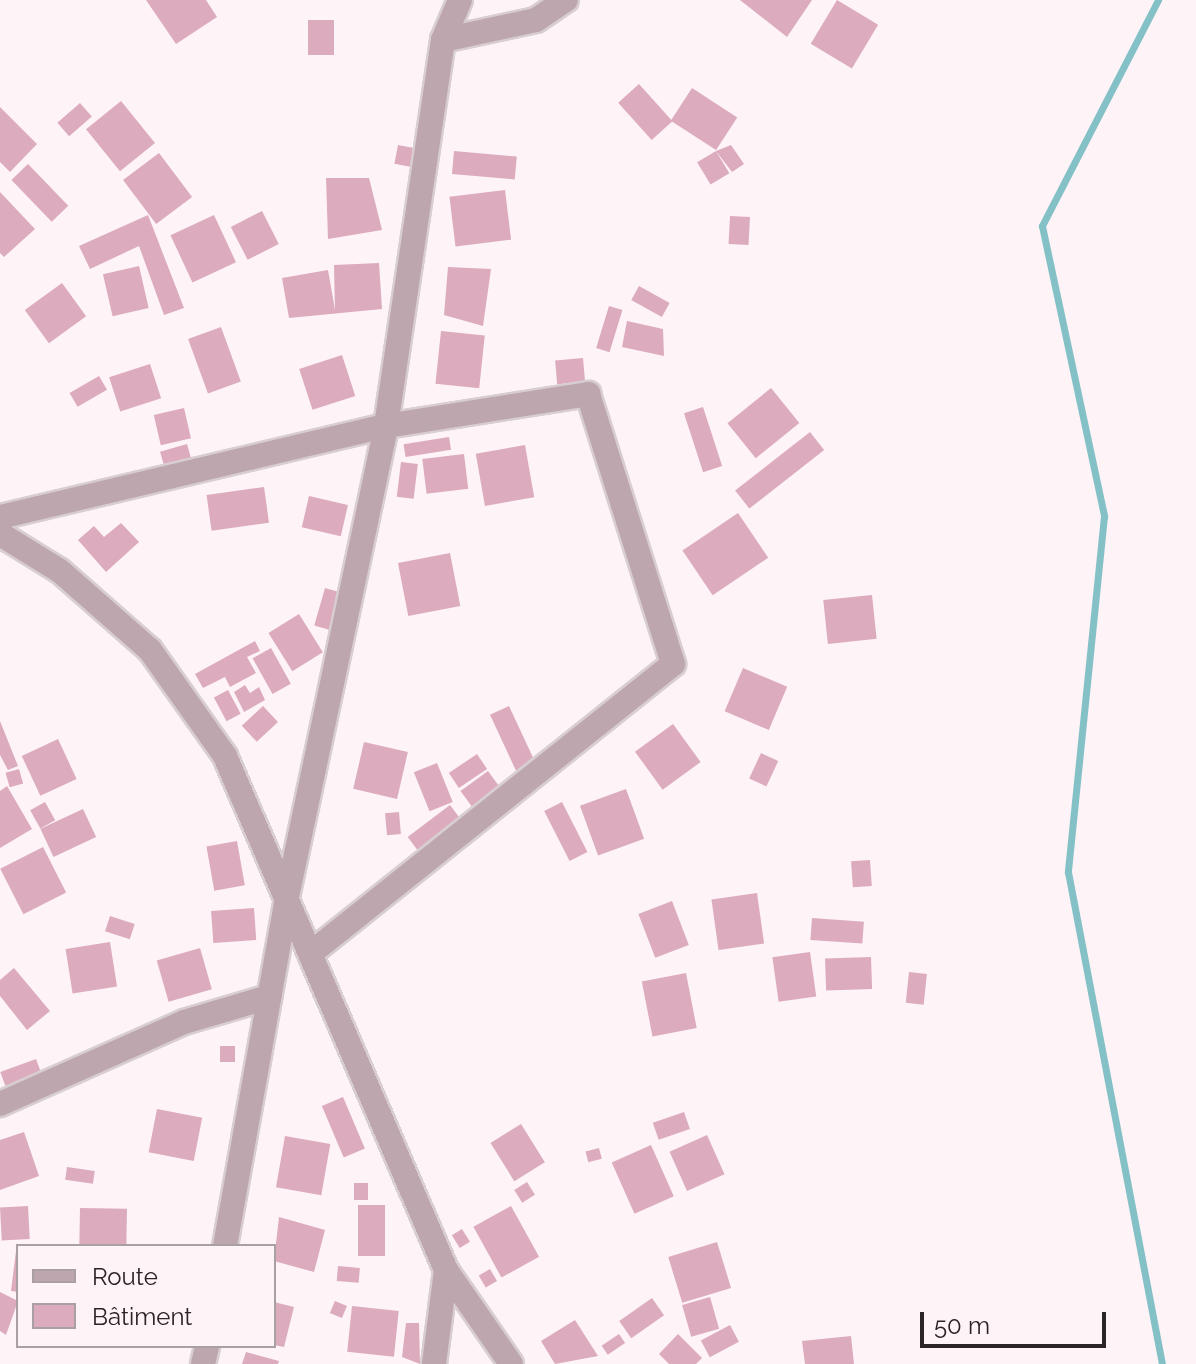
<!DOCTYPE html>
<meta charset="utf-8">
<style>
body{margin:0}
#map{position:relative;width:1196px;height:1364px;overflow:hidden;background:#fef3f7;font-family:Raleway,sans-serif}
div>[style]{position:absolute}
.stream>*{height:7px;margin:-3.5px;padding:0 3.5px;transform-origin:3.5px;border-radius:3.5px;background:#84c1c7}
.building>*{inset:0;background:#ddabbe;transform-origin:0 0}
.roads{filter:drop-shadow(2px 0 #d8ced2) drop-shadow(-2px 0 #d8ced2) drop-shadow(0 2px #d8ced2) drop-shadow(0 -2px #d8ced2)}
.street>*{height:24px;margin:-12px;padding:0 12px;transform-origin:12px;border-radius:12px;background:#bda6ae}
span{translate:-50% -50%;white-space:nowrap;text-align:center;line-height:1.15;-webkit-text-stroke:8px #fef3f7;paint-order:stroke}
.legend{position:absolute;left:16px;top:1244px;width:260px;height:104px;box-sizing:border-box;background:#fef3f7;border:2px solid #aaa0a4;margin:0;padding:10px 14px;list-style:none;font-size:24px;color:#2b2427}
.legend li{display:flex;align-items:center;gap:16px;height:40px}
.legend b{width:40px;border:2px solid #aaa0a4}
.scale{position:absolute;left:920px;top:1312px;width:186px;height:36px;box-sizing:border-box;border:4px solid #2b2427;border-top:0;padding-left:10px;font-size:24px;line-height:28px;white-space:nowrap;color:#2b2427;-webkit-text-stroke:6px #fef3f7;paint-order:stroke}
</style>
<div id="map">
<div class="stream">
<div style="left:1158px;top:0;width:254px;rotate:117.2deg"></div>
<div style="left:1042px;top:226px;width:297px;rotate:77.9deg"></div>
<div style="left:1104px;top:516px;width:358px;rotate:95.8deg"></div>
<div style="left:1068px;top:872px;width:501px;rotate:79.18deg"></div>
</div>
<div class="building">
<div style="clip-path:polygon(146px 0,206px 0,217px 17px,176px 44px)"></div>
<div style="clip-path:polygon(740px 0,812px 0,787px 37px)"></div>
<div style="left:837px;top:0;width:48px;height:51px;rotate:31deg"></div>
<div style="left:308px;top:20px;width:26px;height:35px"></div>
<div style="left:639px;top:84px;width:50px;height:28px;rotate:48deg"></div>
<div style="left:692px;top:88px;width:54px;height:39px;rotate:33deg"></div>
<div style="left:121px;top:101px;width:54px;height:45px;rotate:51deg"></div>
<div style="left:80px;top:103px;width:18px;height:30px;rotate:49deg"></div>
<div style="clip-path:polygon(0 107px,37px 144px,10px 172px,0 162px)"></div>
<div style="left:398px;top:145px;width:20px;height:19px;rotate:11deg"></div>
<div style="clip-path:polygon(731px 145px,744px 164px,732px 172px,716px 151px)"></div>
<div style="left:454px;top:151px;width:63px;height:23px;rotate:5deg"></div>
<div style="left:716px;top:151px;width:26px;height:22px;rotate:59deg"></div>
<div style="left:159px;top:153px;width:55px;height:45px;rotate:53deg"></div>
<div style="left:28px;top:164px;width:58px;height:23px;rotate:46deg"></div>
<div style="clip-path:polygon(326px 178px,369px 178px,382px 230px,328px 239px)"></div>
<div style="left:505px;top:190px;width:50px;height:56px;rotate:83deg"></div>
<div style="clip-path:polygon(0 192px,35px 229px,4px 257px,0 253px)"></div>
<div style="left:262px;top:211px;width:37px;height:35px;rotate:63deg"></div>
<div style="clip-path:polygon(148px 215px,184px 308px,164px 315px,139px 246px,90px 269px,79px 246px)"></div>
<div style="left:214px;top:215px;width:52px;height:48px;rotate:65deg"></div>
<div style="left:730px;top:216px;width:20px;height:28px;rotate:3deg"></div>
<div style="clip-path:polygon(379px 263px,382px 309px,289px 318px,282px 278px,328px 270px,335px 310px,334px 265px)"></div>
<div style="left:139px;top:266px;width:43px;height:37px;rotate:77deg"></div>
<div style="clip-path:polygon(448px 267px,491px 269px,483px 326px,444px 315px)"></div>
<div style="left:62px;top:283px;width:41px;height:46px;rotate:54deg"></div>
<div style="left:639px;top:286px;width:35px;height:16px;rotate:29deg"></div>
<div style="left:609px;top:306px;width:14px;height:44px;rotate:17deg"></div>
<div style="clip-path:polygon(627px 321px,663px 329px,664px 356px,622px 347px)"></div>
<div style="left:221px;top:327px;width:58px;height:35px;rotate:70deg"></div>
<div style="left:441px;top:331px;width:44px;height:53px;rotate:6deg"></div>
<div style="left:342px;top:355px;width:43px;height:45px;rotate:72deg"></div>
<div style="left:583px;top:358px;width:24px;height:28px;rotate:85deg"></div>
<div style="left:150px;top:364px;width:36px;height:43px;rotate:72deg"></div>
<div style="left:99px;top:376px;width:16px;height:34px;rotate:60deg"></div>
<div style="left:771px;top:388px;width:45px;height:56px;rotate:51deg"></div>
<div style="left:703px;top:407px;width:62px;height:20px;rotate:72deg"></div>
<div style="left:184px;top:408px;width:31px;height:31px;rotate:77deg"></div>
<div style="left:810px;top:432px;width:23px;height:95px;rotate:52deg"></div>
<div style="left:449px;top:437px;width:13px;height:46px;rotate:81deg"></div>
<div style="left:187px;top:444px;width:15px;height:28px;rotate:74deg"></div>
<div style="left:525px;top:445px;width:53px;height:50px;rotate:80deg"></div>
<div style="left:464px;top:454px;width:35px;height:42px;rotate:83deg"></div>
<div style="left:401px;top:462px;width:17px;height:35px;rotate:7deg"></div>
<div style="left:264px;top:487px;width:36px;height:58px;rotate:82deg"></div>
<div style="left:309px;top:496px;width:40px;height:32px;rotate:13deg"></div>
<div style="left:738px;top:513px;width:54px;height:67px;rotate:56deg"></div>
<div style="clip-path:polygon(121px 523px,139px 542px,106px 572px,78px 540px,94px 526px,104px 537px)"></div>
<div style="left:450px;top:553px;width:54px;height:53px;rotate:79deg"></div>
<div style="left:325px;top:588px;width:19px;height:39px;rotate:16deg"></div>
<div style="left:872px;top:595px;width:44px;height:49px;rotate:84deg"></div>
<div style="left:299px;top:614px;width:45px;height:36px;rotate:58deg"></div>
<div style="clip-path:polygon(255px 641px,260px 651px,247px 657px,256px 673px,230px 687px,225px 677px,203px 688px,195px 674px)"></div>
<div style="left:271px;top:648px;width:41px;height:21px;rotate:61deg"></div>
<div style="left:743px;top:668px;width:48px;height:47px;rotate:23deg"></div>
<div style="clip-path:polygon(245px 685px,250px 693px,259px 687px,265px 700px,244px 712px,234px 692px)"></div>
<div style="left:228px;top:690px;width:27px;height:16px;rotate:62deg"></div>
<div style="left:263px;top:706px;width:22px;height:29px;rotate:47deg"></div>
<div style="left:509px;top:706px;width:65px;height:21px;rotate:65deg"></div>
<div style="clip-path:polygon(0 721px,18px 766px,8px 770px,0 755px)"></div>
<div style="left:673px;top:724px;width:47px;height:47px;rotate:54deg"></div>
<div style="left:58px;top:739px;width:44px;height:40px;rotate:65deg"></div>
<div style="left:364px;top:742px;width:45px;height:48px;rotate:13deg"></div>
<div style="left:761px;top:753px;width:19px;height:28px;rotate:25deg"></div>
<div style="left:477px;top:754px;width:18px;height:34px;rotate:56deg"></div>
<div style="left:437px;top:763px;width:42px;height:25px;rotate:68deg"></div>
<div style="left:19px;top:769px;width:15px;height:14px;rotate:74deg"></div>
<div style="left:488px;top:771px;width:22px;height:34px;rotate:54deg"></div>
<div style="clip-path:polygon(7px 786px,32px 829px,0 848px,0 791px)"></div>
<div style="left:626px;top:789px;width:53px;height:49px;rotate:70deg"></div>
<div style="left:45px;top:802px;width:21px;height:17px;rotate:61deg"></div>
<div style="left:562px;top:802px;width:56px;height:20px;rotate:63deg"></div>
<div style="left:450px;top:805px;width:26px;height:53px;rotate:53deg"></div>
<div style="left:83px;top:809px;width:31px;height:47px;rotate:65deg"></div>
<div style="left:399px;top:812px;width:22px;height:14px;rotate:85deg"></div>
<div style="left:237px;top:841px;width:45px;height:31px;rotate:80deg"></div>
<div style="left:43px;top:847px;width:51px;height:48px;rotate:63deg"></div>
<div style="left:870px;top:860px;width:26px;height:19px;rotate:86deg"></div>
<div style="left:757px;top:893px;width:51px;height:46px;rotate:82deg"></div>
<div style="left:672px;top:901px;width:47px;height:36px;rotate:69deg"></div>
<div style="left:254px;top:908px;width:32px;height:43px;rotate:86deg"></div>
<div style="left:110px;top:916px;width:26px;height:16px;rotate:18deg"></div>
<div style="left:812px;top:918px;width:52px;height:22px;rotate:4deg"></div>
<div style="left:110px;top:942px;width:45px;height:45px;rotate:81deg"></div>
<div style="left:200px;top:948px;width:43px;height:45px;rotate:74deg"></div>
<div style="left:810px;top:952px;width:45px;height:38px;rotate:82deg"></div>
<div style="left:871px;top:957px;width:32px;height:46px;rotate:88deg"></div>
<div style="clip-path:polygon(14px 968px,50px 1011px,27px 1030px,0 996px,0 980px)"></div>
<div style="left:909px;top:972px;width:18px;height:31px;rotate:6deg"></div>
<div style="left:686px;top:973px;width:56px;height:45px;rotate:79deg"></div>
<div style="left:220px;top:1046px;width:15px;height:16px"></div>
<div style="left:36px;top:1059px;width:15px;height:38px;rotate:70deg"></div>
<div style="left:343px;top:1097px;width:56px;height:23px;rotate:67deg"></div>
<div style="left:157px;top:1109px;width:46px;height:44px;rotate:11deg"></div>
<div style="left:684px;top:1112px;width:18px;height:33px;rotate:71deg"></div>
<div style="left:521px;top:1124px;width:45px;height:36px;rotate:58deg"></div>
<div style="clip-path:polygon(24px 1132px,39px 1176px,0 1190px,0 1140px)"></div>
<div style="left:707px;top:1135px;width:43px;height:41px;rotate:66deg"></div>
<div style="left:285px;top:1136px;width:46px;height:52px;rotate:10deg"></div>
<div style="left:651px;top:1145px;width:56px;height:43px;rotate:66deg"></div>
<div style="left:599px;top:1148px;width:11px;height:14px;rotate:75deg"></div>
<div style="left:67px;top:1167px;width:28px;height:13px;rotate:8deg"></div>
<div style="left:527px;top:1182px;width:15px;height:15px;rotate:58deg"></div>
<div style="left:354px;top:1183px;width:14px;height:17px"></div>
<div style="left:358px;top:1205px;width:27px;height:51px"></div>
<div style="left:28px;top:1206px;width:33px;height:28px;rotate:87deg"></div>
<div style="left:511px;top:1206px;width:58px;height:43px;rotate:61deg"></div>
<div style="left:80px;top:1208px;width:47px;height:38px;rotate:1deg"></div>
<div style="clip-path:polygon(279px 1217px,325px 1230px,314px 1272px,274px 1261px)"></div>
<div style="left:462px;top:1229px;width:15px;height:12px;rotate:58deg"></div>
<div style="left:717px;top:1242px;width:48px;height:51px;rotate:73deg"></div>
<div style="clip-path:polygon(16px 1251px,18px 1251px,18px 1292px,11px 1291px)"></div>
<div style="left:338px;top:1266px;width:22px;height:15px;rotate:5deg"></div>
<div style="left:490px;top:1269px;width:14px;height:13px;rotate:60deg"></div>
<div style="clip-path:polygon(0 1292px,18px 1301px,6px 1335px,0 1331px)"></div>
<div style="left:710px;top:1297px;width:33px;height:29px;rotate:74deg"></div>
<div style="left:652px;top:1298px;width:21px;height:40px;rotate:55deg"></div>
<div style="left:335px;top:1301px;width:13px;height:13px;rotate:23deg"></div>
<div style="clip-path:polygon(274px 1302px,294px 1307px,284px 1347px,274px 1345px)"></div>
<div style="left:352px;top:1306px;width:47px;height:46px;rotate:6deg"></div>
<div style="clip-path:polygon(575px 1320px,598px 1356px,555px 1364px,541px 1341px)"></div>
<div style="clip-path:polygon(406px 1323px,419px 1323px,420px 1364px,402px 1357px)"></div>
<div style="left:730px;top:1325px;width:19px;height:33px;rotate:62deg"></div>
<div style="left:619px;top:1334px;width:11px;height:21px;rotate:56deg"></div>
<div style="clip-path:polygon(678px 1334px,702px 1358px,696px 1364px,669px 1364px,659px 1354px)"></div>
<div style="clip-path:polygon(851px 1336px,854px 1364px,805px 1364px,802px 1341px)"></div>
<div style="clip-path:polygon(246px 1352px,279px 1361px,278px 1364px,242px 1364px)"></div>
</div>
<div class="roads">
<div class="street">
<div style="left:443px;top:40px;width:95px;rotate:-12.1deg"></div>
<div style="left:536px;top:20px;width:36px;rotate:-34deg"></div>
<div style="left:0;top:517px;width:397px;rotate:-13.3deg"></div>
<div style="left:386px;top:426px;width:205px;rotate:-9deg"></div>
<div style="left:588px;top:394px;width:283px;rotate:72.5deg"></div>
<div style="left:673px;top:664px;width:463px;rotate:141.4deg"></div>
<div style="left:0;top:534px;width:70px;rotate:31.7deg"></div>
<div style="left:60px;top:571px;width:120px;rotate:41.3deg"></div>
<div style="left:150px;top:650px;width:130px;rotate:54.7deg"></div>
<div style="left:225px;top:756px;width:559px;rotate:66.73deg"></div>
<div style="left:446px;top:1270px;width:114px;rotate:55.3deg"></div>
<div style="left:0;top:1104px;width:201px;rotate:-24deg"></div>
<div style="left:184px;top:1022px;width:89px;rotate:-16.4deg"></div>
<div style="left:225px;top:1246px;width:354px;rotate:-79.9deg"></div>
<div style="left:287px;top:897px;width:481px;rotate:-78.1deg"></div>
<div style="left:386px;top:426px;width:390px;rotate:-81.6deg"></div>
<div style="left:443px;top:40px;width:43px;rotate:-67deg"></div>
<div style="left:203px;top:1364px;width:18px;rotate:-77deg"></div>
<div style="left:434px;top:1364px;width:95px;rotate:-82.7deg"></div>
</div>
</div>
<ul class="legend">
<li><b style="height:10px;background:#bda6ae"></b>Route</li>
<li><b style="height:22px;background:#ddabbe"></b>Bâtiment</li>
</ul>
<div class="scale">50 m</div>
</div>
